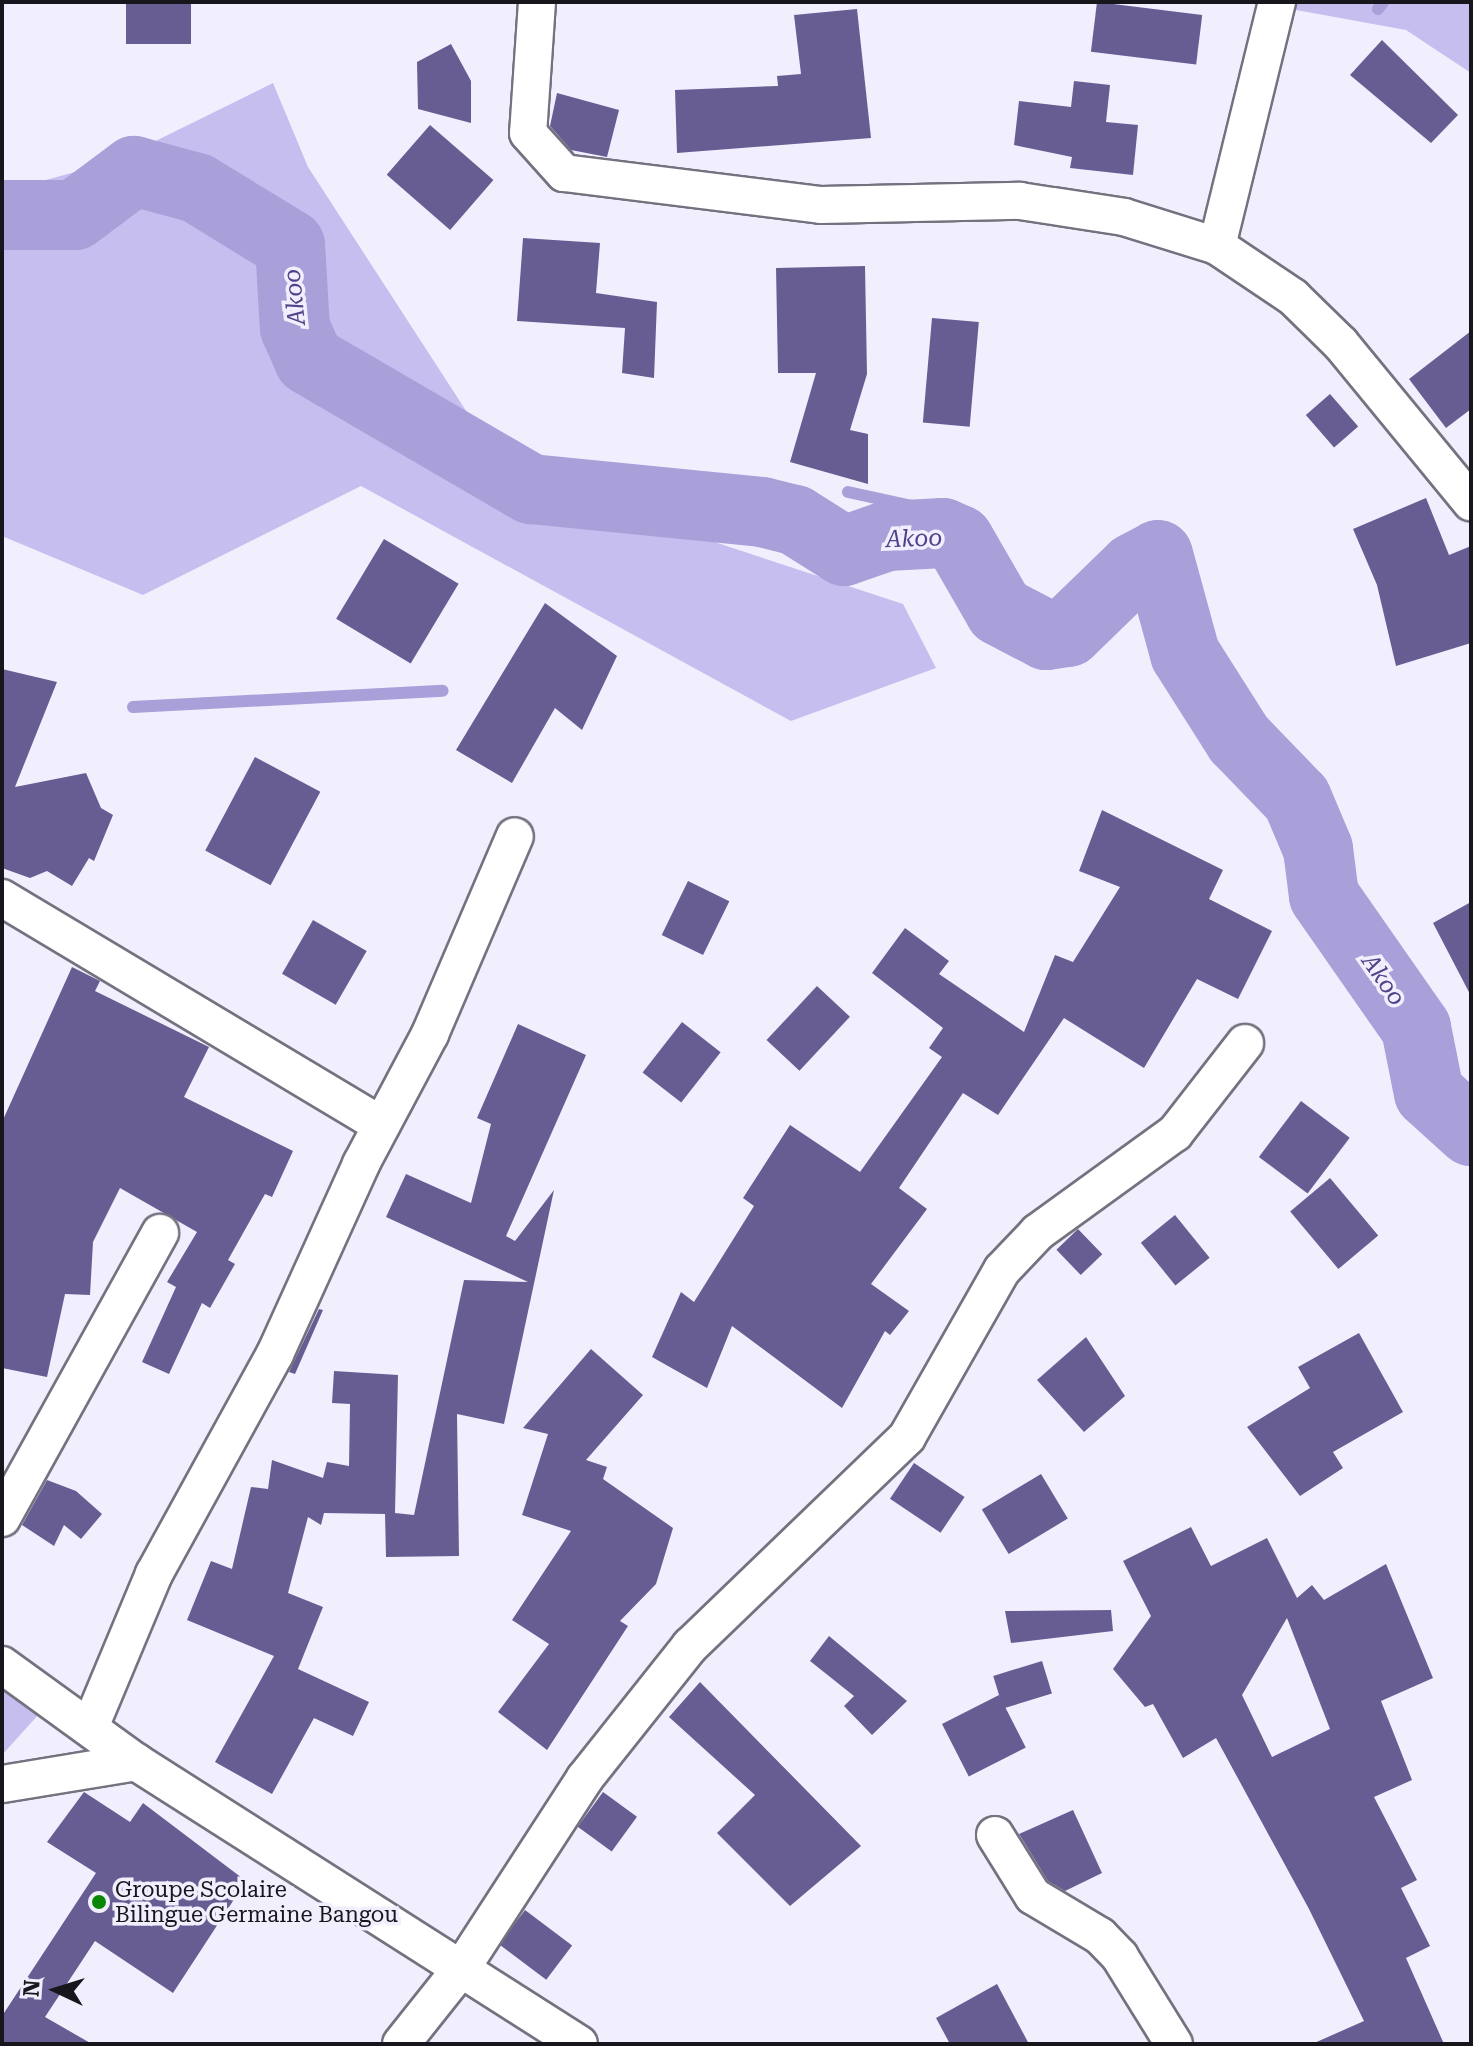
<!DOCTYPE html>
<style>
body{margin:0}
#map{position:relative;width:1473px;height:2046px;overflow:hidden;background:#f1effe;font-family:"Roboto Serif",serif}
div>[style]{position:absolute}
.green>*{inset:0;background:#c5beee}
.stream>*{height:12px;margin:-6px;padding:0 6px;transform-origin:6px;border-radius:6px;background:#a99fd9}
.river>*{height:70px;margin:-35px;padding:0 35px;transform-origin:35px;border-radius:35px;background:#a99fd9}
.building>*{inset:0;background:#685d92;transform-origin:0 0}
.roads{filter:drop-shadow(2px 0 #74727f) drop-shadow(-2px 0 #74727f) drop-shadow(0 2px #74727f) drop-shadow(0 -2px #74727f)}
.minor>*{height:36px;margin:-18px;padding:0 18px;transform-origin:18px;border-radius:18px;background:#fff}
.dots>*{width:22px;height:22px;translate:-50% -50%;box-sizing:border-box;border:4px solid #f1effe;border-radius:50%}
span{translate:-50% -50%;white-space:nowrap;text-align:center;line-height:1.15;-webkit-text-stroke:7px #f1effe;paint-order:stroke}
.poi-label{font-size:22px;color:#17161c}
.left{translate:0 -50%;text-align:left}
.water-label{font-size:24px;color:#544289;font-style:italic}
.frame{position:absolute;inset:0;border:4px solid #17161c;pointer-events:none}
.north{position:absolute;left:16px;top:1950px;width:80px;height:80px;-webkit-text-stroke:6px #f1effe;paint-order:stroke;rotate:274deg;font-size:22px;font-weight:700;line-height:32px;text-align:center;color:#17161c}
.north::after{content:'';display:block;margin:auto;width:28px;height:36px;background:#17161c;clip-path:polygon(50% 0,100% 100%,50% 72%,0 100%)}
</style>
<div id="map">
<div class="green">
<div style="clip-path:polygon(1252px 2px,1471px 2px,1471px 73px,1406px 30px)"></div>
<div style="clip-path:polygon(273px 83px,308px 167px,507px 474px,903px 604px,936px 668px,791px 721px,361px 486px,143px 595px,2px 536px,2px 192px,115px 161px)"></div>
<div style="clip-path:polygon(2px 1661px,48px 1704px,2px 1755px)"></div>
</div>
<div class="stream">
<div style="left:1378px;top:9px;width:9px;rotate:-54deg"></div>
<div style="left:848px;top:492px;width:94px;rotate:12.3deg"></div>
<div style="left:940px;top:512px;width:21px;rotate:82deg"></div>
<div style="left:133px;top:707px;width:310px;rotate:-3deg"></div>
</div>
<div class="river">
<div style="left:2px;top:215px;width:73px"></div>
<div style="left:75px;top:215px;width:74px;rotate:-36.7deg"></div>
<div style="left:134px;top:171px;width:65px;rotate:15.1deg"></div>
<div style="left:197px;top:188px;width:109px;rotate:31.5deg"></div>
<div style="left:290px;top:245px;width:83px;rotate:86.6deg"></div>
<div style="left:295px;top:328px;width:35px;rotate:66deg"></div>
<div style="left:309px;top:360px;width:257px;rotate:30.2deg"></div>
<div style="left:531px;top:489px;width:232px;rotate:5.7deg"></div>
<div style="left:762px;top:512px;width:34px;rotate:14deg"></div>
<div style="left:795px;top:520px;width:58px;rotate:32.3deg"></div>
<div style="left:844px;top:551px;width:46px;rotate:-19.2deg"></div>
<div style="left:887px;top:536px;width:56px;rotate:-3.1deg"></div>
<div style="left:943px;top:533px;width:17px;rotate:24deg"></div>
<div style="left:959px;top:540px;width:82px;rotate:60deg"></div>
<div style="left:1000px;top:611px;width:52px;rotate:27.6deg"></div>
<div style="left:1046px;top:635px;width:22px;rotate:-8deg"></div>
<div style="left:1068px;top:632px;width:92px;rotate:-44.1deg"></div>
<div style="left:1134px;top:568px;width:27px;rotate:-28deg"></div>
<div style="left:1158px;top:555px;width:103px;rotate:74.7deg"></div>
<div style="left:1185px;top:654px;width:101px;rotate:57.6deg"></div>
<div style="left:1239px;top:739px;width:83px;rotate:46deg"></div>
<div style="left:1297px;top:799px;width:54px;rotate:67.2deg"></div>
<div style="left:1318px;top:849px;width:47px;rotate:82.7deg"></div>
<div style="left:1324px;top:896px;width:161px;rotate:55.1deg"></div>
<div style="left:1416px;top:1028px;width:66px;rotate:78.7deg"></div>
<div style="left:1429px;top:1093px;width:57px;rotate:42.1deg"></div>
</div>
<div class="building">
<div style="left:126px;top:2px;width:65px;height:42px"></div>
<div style="left:1097px;top:2px;width:106px;height:50px;rotate:7deg"></div>
<div style="clip-path:polygon(857px 9px,871px 138px,677px 153px,675px 90px,778px 86px,777px 76px,801px 74px,794px 15px)"></div>
<div style="clip-path:polygon(1382px 40px,1458px 115px,1431px 143px,1350px 75px)"></div>
<div style="clip-path:polygon(451px 44px,471px 81px,471px 123px,418px 109px,417px 62px)"></div>
<div style="clip-path:polygon(1074px 81px,1110px 85px,1106px 122px,1138px 125px,1133px 175px,1070px 168px,1072px 157px,1014px 145px,1019px 101px,1071px 107px)"></div>
<div style="clip-path:polygon(557px 93px,619px 110px,607px 157px,571px 150px,550px 126px)"></div>
<div style="left:430px;top:125px;width:84px;height:66px;rotate:41deg"></div>
<div style="clip-path:polygon(523px 238px,600px 243px,596px 293px,657px 302px,654px 378px,622px 373px,625px 328px,517px 321px)"></div>
<div style="clip-path:polygon(865px 266px,867px 374px,850px 430px,868px 434px,868px 484px,790px 462px,816px 373px,778px 373px,776px 268px)"></div>
<div style="left:932px;top:318px;width:47px;height:105px;rotate:5deg"></div>
<div style="clip-path:polygon(1471px 331px,1471px 409px,1446px 428px,1409px 379px)"></div>
<div style="left:1330px;top:394px;width:43px;height:32px;rotate:49deg"></div>
<div style="clip-path:polygon(1426px 498px,1449px 555px,1471px 546px,1471px 643px,1396px 666px,1377px 585px,1353px 529px)"></div>
<div style="left:384px;top:539px;width:87px;height:93px;rotate:31deg"></div>
<div style="clip-path:polygon(545px 603px,617px 656px,582px 730px,555px 708px,512px 783px,456px 750px)"></div>
<div style="clip-path:polygon(2px 669px,57px 682px,15px 787px,86px 773px,101px 808px,113px 815px,94px 861px,89px 858px,72px 886px,47px 871px,30px 878px,2px 868px)"></div>
<div style="left:255px;top:757px;width:74px;height:106px;rotate:28deg"></div>
<div style="clip-path:polygon(1102px 810px,1223px 870px,1209px 899px,1272px 931px,1238px 999px,1197px 979px,1144px 1068px,1064px 1018px,998px 1115px,963px 1093px,899px 1188px,927px 1209px,871px 1284px,909px 1311px,890px 1335px,885px 1331px,842px 1408px,732px 1326px,707px 1388px,652px 1357px,681px 1292px,694px 1302px,754px 1206px,743px 1198px,790px 1125px,860px 1172px,942px 1057px,929px 1048px,943px 1028px,872px 973px,905px 928px,949px 961px,939px 974px,1024px 1032px,1055px 955px,1073px 962px,1120px 887px,1079px 871px)"></div>
<div style="left:688px;top:881px;width:46px;height:60px;rotate:26deg"></div>
<div style="clip-path:polygon(1471px 902px,1471px 996px,1433px 923px)"></div>
<div style="left:313px;top:920px;width:62px;height:62px;rotate:30deg"></div>
<div style="clip-path:polygon(72px 967px,100px 981px,95px 991px,209px 1047px,184px 1097px,293px 1151px,272px 1197px,265px 1194px,228px 1260px,235px 1264px,210px 1308px,202px 1303px,169px 1374px,142px 1362px,176px 1287px,167px 1282px,197px 1232px,120px 1188px,93px 1242px,90px 1295px,65px 1294px,47px 1377px,2px 1368px,2px 1122px)"></div>
<div style="left:817px;top:986px;width:45px;height:74px;rotate:43deg"></div>
<div style="left:682px;top:1022px;width:49px;height:64px;rotate:38deg"></div>
<div style="clip-path:polygon(518px 1024px,586px 1055px,506px 1236px,515px 1241px,554px 1190px,504px 1424px,457px 1414px,459px 1556px,386px 1557px,385px 1514px,324px 1513px,321px 1525px,308px 1517px,288px 1593px,323px 1607px,298px 1669px,369px 1702px,353px 1736px,314px 1718px,272px 1794px,215px 1762px,274px 1656px,187px 1620px,211px 1561px,232px 1569px,251px 1487px,268px 1489px,272px 1460px,323px 1478px,327px 1462px,349px 1466px,350px 1404px,332px 1403px,334px 1371px,398px 1375px,395px 1513px,414px 1515px,464px 1280px,528px 1282px,386px 1217px,406px 1174px,471px 1203px,491px 1124px,477px 1118px)"></div>
<div style="left:1301px;top:1101px;width:61px;height:70px;rotate:37deg"></div>
<div style="left:1330px;top:1178px;width:75px;height:52px;rotate:50deg"></div>
<div style="left:1175px;top:1215px;width:55px;height:44px;rotate:51deg"></div>
<div style="left:1078px;top:1229px;width:35px;height:30px;rotate:46deg"></div>
<div style="clip-path:polygon(319px 1309px,323px 1310px,295px 1374px,289px 1372px)"></div>
<div style="clip-path:polygon(1359px 1333px,1403px 1412px,1333px 1452px,1343px 1468px,1300px 1496px,1247px 1427px,1310px 1388px,1298px 1367px)"></div>
<div style="clip-path:polygon(1086px 1337px,1125px 1396px,1084px 1432px,1037px 1380px)"></div>
<div style="clip-path:polygon(591px 1349px,643px 1395px,586px 1460px,607px 1467px,603px 1479px,673px 1528px,656px 1584px,620px 1621px,628px 1626px,547px 1750px,498px 1712px,549px 1644px,512px 1620px,571px 1531px,522px 1515px,548px 1434px,523px 1428px)"></div>
<div style="left:914px;top:1463px;width:61px;height:43px;rotate:34deg"></div>
<div style="left:1041px;top:1474px;width:52px;height:69px;rotate:59deg"></div>
<div style="clip-path:polygon(47px 1480px,76px 1491px,102px 1514px,81px 1539px,64px 1525px,54px 1546px,22px 1525px)"></div>
<div style="clip-path:polygon(evenodd,1191px 1527px,1211px 1566px,1267px 1538px,1297px 1598px,1312px 1585px,1324px 1600px,1386px 1564px,1433px 1678px,1381px 1701px,1412px 1780px,1374px 1797px,1417px 1880px,1401px 1888px,1430px 1946px,1406px 1958px,1444px 2044px,1312px 2044px,1364px 2021px,1309px 1909px,1216px 1738px,1183px 1758px,1153px 1704px,1145px 1707px,1113px 1669px,1151px 1616px,1123px 1561px,1191px 1527px,1287px 1618px,1330px 1729px,1272px 1757px,1242px 1695px,1287px 1618px)"></div>
<div style="clip-path:polygon(1111px 1610px,1113px 1631px,1011px 1643px,1005px 1611px)"></div>
<div style="clip-path:polygon(829px 1636px,907px 1701px,872px 1735px,844px 1706px,854px 1696px,810px 1661px)"></div>
<div style="left:1042px;top:1661px;width:34px;height:51px;rotate:73deg"></div>
<div style="clip-path:polygon(700px 1682px,861px 1846px,790px 1906px,717px 1833px,755px 1795px,669px 1717px)"></div>
<div style="left:999px;top:1695px;width:59px;height:64px;rotate:63deg"></div>
<div style="clip-path:polygon(84px 1792px,130px 1822px,143px 1803px,246px 1881px,173px 1993px,95px 1941px,45px 2017px,92px 2044px,2px 2044px,2px 2016px,96px 1873px,47px 1842px)"></div>
<div style="left:603px;top:1792px;width:42px;height:43px;rotate:36deg"></div>
<div style="clip-path:polygon(1073px 1810px,1102px 1873px,1065px 1891px,1048px 1881px,1019px 1834px)"></div>
<div style="left:525px;top:1910px;width:59px;height:43px;rotate:37deg"></div>
<div style="clip-path:polygon(997px 1984px,1029px 2044px,950px 2044px,936px 2018px)"></div>
</div>
<div class="roads">
<div class="minor">
<div style="left:537px;top:2px;width:131px;rotate:93.9deg"></div>
<div style="left:528px;top:133px;width:54px;rotate:48deg"></div>
<div style="left:564px;top:173px;width:259px;rotate:7.1deg"></div>
<div style="left:821px;top:205px;width:199px;rotate:-1.2deg"></div>
<div style="left:1020px;top:201px;width:105px;rotate:8.7deg"></div>
<div style="left:1124px;top:217px;width:97px;rotate:17.3deg"></div>
<div style="left:1217px;top:246px;width:92px;rotate:33.9deg"></div>
<div style="left:1293px;top:297px;width:67px;rotate:44.4deg"></div>
<div style="left:1341px;top:344px;width:205px;rotate:50.6deg"></div>
<div style="left:1217px;top:246px;width:251px;rotate:-76.2deg"></div>
<div style="left:2px;top:898px;width:442px;rotate:30.9deg"></div>
<div style="left:2px;top:1518px;width:326px;rotate:-61deg"></div>
<div style="left:2px;top:1665px;width:165px;rotate:35.9deg"></div>
<div style="left:136px;top:1762px;width:525px;rotate:32.48deg"></div>
<div style="left:90px;top:1727px;width:166px;rotate:-67.3deg"></div>
<div style="left:154px;top:1574px;width:251px;rotate:-61.2deg"></div>
<div style="left:275px;top:1354px;width:209px;rotate:-65.6deg"></div>
<div style="left:361px;top:1164px;width:147px;rotate:-62deg"></div>
<div style="left:430px;top:1034px;width:215px;rotate:-66.8deg"></div>
<div style="left:2px;top:1784px;width:136px;rotate:-9.3deg"></div>
<div style="left:995px;top:1835px;width:72px;rotate:58.1deg"></div>
<div style="left:1033px;top:1896px;width:78px;rotate:30.8deg"></div>
<div style="left:1100px;top:1936px;width:29px;rotate:46deg"></div>
<div style="left:1120px;top:1957px;width:102px;rotate:58.2deg"></div>
<div style="left:401px;top:2044px;width:100px;rotate:-51.5deg"></div>
<div style="left:463px;top:1966px;width:224px;rotate:-57deg"></div>
<div style="left:585px;top:1778px;width:169px;rotate:-51.5deg"></div>
<div style="left:690px;top:1646px;width:301px;rotate:-43.9deg"></div>
<div style="left:907px;top:1437px;width:192px;rotate:-60.4deg"></div>
<div style="left:1002px;top:1270px;width:52px;rotate:-46.5deg"></div>
<div style="left:1038px;top:1232px;width:169px;rotate:-35.9deg"></div>
<div style="left:1175px;top:1133px;width:114px;rotate:-52.1deg"></div>
</div>
</div>
<div class="dots">
<div style="left:99px;top:1902px;background:#0a8606"></div>
</div>
<div class="poi-label">
<span class="left" style="left:115px;top:1902px">Groupe Scolaire<br>Bilingue Germaine Bangou</span>
</div>
<div class="water-label">
<span style="left:295px;top:297px;rotate:-96deg">Akoo</span>
<span style="left:914px;top:539px;rotate:-2deg">Akoo</span>
<span style="left:1383px;top:980px;rotate:55deg">Akoo</span>
</div>
<div class="frame"></div>
<div class="north">N</div>
</div>
